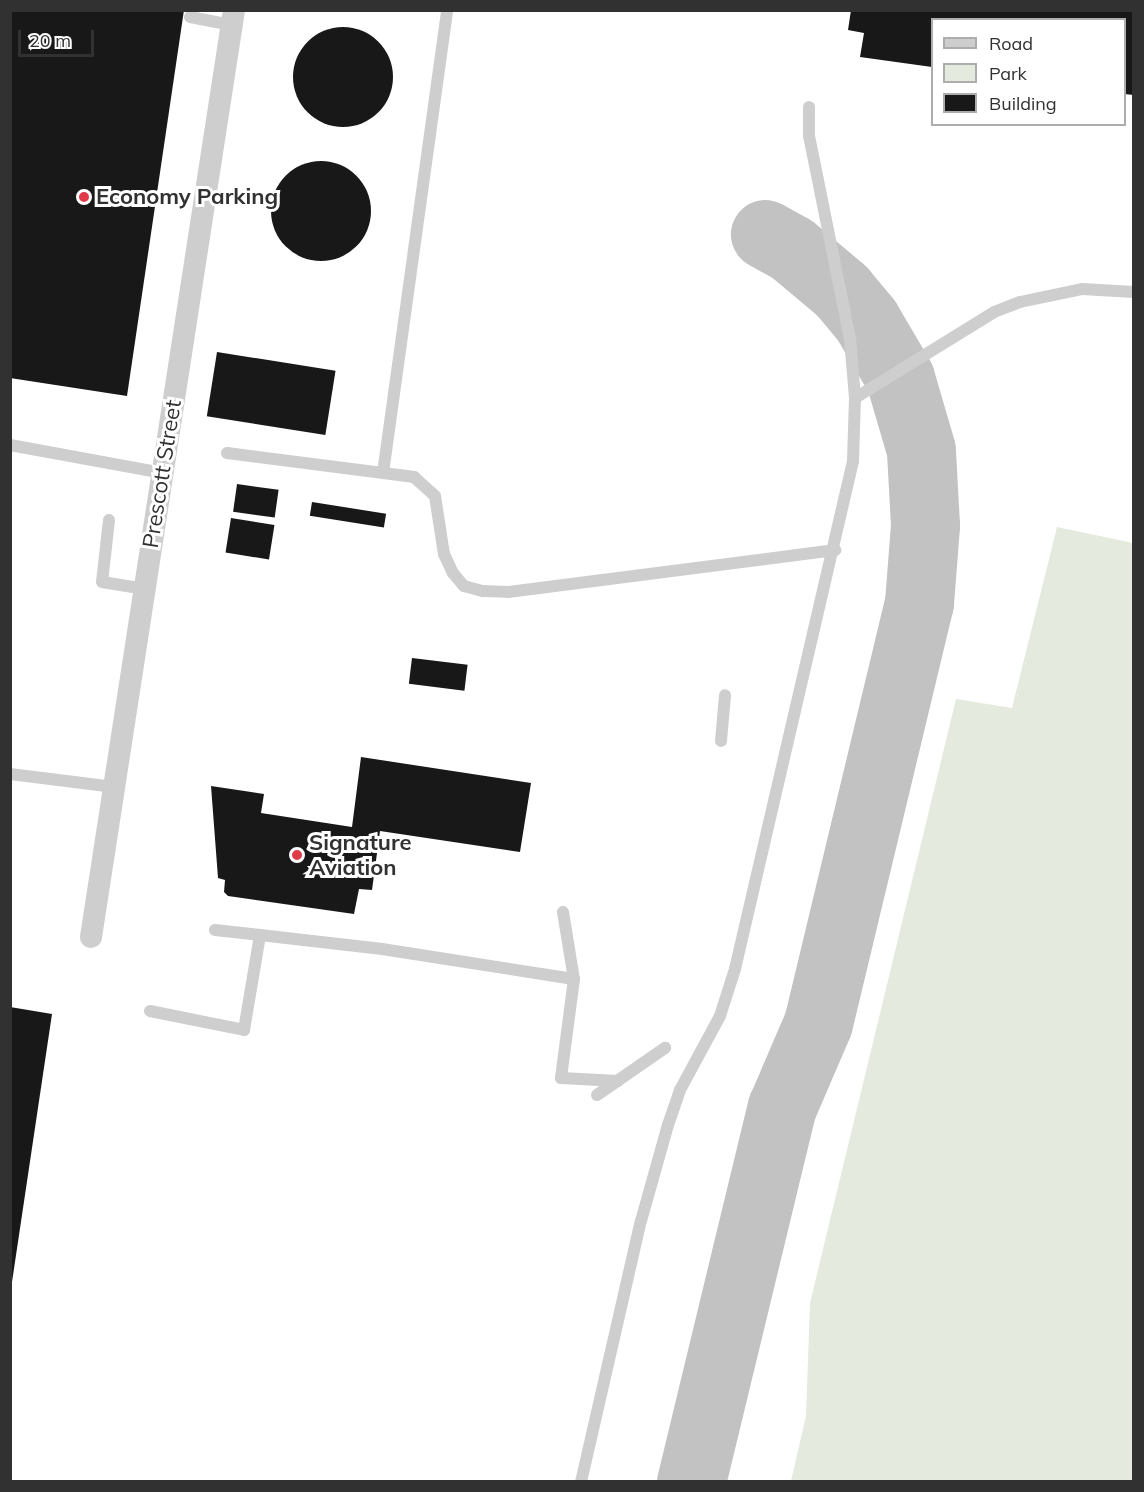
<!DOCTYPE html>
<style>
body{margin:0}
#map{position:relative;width:1144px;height:1492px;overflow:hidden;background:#fff;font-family:Mulish,sans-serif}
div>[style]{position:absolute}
.green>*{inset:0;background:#e4eadd}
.taxiway>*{height:69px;margin:-34.5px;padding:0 34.5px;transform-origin:34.5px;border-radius:34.5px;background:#c2c2c2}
.building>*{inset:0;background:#181818;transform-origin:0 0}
.round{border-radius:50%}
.service>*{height:12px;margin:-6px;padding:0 6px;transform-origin:6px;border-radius:6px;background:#cecece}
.minor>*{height:22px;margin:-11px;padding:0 11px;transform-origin:11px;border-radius:11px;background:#cecece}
.dots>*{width:16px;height:16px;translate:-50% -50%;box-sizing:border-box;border:3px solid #fff;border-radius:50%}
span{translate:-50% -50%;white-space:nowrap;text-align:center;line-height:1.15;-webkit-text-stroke:6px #fff;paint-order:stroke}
.poi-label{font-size:22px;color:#313131;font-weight:700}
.left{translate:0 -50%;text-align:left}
.street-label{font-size:22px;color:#313131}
.frame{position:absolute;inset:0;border:12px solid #313131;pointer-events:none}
.legend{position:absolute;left:931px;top:18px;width:195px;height:108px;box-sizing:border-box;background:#fff;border:2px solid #adadad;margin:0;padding:8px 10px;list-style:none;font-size:18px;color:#313131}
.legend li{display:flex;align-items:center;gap:12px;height:30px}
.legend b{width:30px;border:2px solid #adadad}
.scale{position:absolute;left:18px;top:30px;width:76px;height:27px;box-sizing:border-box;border:3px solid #313131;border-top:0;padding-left:8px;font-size:18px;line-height:21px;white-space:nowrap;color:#313131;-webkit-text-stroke:4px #fff;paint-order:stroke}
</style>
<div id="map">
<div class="green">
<div style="clip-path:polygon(1057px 527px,1133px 543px,1133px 1481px,791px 1481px,806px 1416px,810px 1303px,956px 699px,1012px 708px)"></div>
</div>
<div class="taxiway">
<div style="left:691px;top:1482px;width:386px;rotate:-76.4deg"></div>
<div style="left:782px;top:1107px;width:91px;rotate:-66.8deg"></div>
<div style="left:818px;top:1023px;width:432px;rotate:-76.5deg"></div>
<div style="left:919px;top:603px;width:78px;rotate:-85.6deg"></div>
<div style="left:925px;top:525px;width:75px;rotate:-93.1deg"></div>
<div style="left:921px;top:450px;width:75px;rotate:-106.3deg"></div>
<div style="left:900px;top:378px;width:67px;rotate:-120.4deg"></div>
<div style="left:866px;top:320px;width:38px;rotate:-130deg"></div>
<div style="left:842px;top:291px;width:65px;rotate:-140deg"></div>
<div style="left:792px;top:249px;width:31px;rotate:-151deg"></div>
</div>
<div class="building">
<div style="clip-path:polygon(10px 10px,184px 10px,127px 396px,10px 378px)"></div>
<div style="clip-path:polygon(851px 10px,1134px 10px,1134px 95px,1124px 94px,1124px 20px,932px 20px,932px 67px,860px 57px,864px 33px,848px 30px)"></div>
<div class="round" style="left:293px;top:27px;width:100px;height:100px"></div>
<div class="round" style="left:271px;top:161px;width:100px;height:100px"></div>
<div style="left:217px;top:352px;width:120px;height:65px;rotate:9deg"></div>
<div style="left:237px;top:484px;width:42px;height:28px;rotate:8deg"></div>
<div style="left:312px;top:502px;width:75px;height:14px;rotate:9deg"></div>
<div style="left:231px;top:518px;width:44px;height:35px;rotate:9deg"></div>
<div style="left:412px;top:658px;width:56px;height:26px;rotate:7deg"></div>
<div style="clip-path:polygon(361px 757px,531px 783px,520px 852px,380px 831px,372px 890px,359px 889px,354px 914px,228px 896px,224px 892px,225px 880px,218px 878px,211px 786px,264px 794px,261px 813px,352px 827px)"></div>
<div style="clip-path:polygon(10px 1007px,52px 1014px,12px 1282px,10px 1282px)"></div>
</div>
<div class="service">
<div style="left:190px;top:17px;width:43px;rotate:10.8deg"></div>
<div style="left:855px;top:398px;width:163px;rotate:-31.7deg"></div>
<div style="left:994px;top:312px;width:28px;rotate:-21deg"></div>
<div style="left:1020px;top:302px;width:63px;rotate:-11.8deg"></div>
<div style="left:1082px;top:289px;width:52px;rotate:3.3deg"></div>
<div style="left:10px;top:445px;width:156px;rotate:10.4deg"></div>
<div style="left:227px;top:453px;width:189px;rotate:7.3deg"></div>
<div style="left:414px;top:477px;width:28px;rotate:42deg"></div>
<div style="left:435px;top:496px;width:59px;rotate:81.2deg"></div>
<div style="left:444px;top:554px;width:21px;rotate:65deg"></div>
<div style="left:453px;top:573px;width:17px;rotate:50deg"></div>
<div style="left:464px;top:586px;width:20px;rotate:15deg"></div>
<div style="left:483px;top:591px;width:25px;rotate:2deg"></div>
<div style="left:508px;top:592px;width:330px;rotate:-7.3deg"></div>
<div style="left:383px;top:473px;width:467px;rotate:-82.1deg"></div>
<div style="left:109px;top:520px;width:62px;rotate:96.4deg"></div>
<div style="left:102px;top:582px;width:44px;rotate:9.2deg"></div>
<div style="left:721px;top:741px;width:46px;rotate:-85deg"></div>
<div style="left:10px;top:774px;width:105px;rotate:7.1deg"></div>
<div style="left:563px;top:912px;width:68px;rotate:80.7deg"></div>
<div style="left:215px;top:930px;width:45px;rotate:6.3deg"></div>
<div style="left:150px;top:1011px;width:96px;rotate:11.4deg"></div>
<div style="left:244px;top:1030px;width:96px;rotate:-80.4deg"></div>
<div style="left:260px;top:935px;width:123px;rotate:6.5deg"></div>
<div style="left:382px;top:949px;width:194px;rotate:8.9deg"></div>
<div style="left:574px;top:979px;width:100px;rotate:97.5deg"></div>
<div style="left:561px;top:1078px;width:57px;rotate:3deg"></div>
<div style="left:597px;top:1095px;width:83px;rotate:-34.7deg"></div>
<div style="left:581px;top:1482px;width:268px;rotate:-77.1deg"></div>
<div style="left:641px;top:1221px;width:100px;rotate:-74.3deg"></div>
<div style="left:668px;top:1125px;width:37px;rotate:-71deg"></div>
<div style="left:680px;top:1090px;width:84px;rotate:-61.6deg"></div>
<div style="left:720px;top:1016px;width:49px;rotate:-72.3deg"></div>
<div style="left:735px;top:969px;width:522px;rotate:-76.92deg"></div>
<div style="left:853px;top:461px;width:63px;rotate:-88.2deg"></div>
<div style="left:855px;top:398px;width:59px;rotate:-94.8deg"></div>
<div style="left:850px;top:339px;width:207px;rotate:-101.4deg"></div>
<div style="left:809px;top:136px;width:29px;rotate:-90deg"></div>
</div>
<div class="minor">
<div style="left:91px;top:937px;width:938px;rotate:-81.23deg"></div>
</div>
<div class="dots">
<div style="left:84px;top:197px;background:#e03b49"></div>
<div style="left:297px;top:855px;background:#e03b49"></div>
</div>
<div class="poi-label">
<span class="left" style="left:96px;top:197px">Economy Parking</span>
<span class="left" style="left:309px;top:855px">Signature<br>Aviation</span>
</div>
<div class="street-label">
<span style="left:162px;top:474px;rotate:-81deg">Prescott Street</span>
</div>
<div class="frame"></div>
<ul class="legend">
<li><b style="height:8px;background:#cecece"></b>Road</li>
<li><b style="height:16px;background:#e4eadd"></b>Park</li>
<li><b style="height:16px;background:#181818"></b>Building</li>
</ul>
<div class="scale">20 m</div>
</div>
